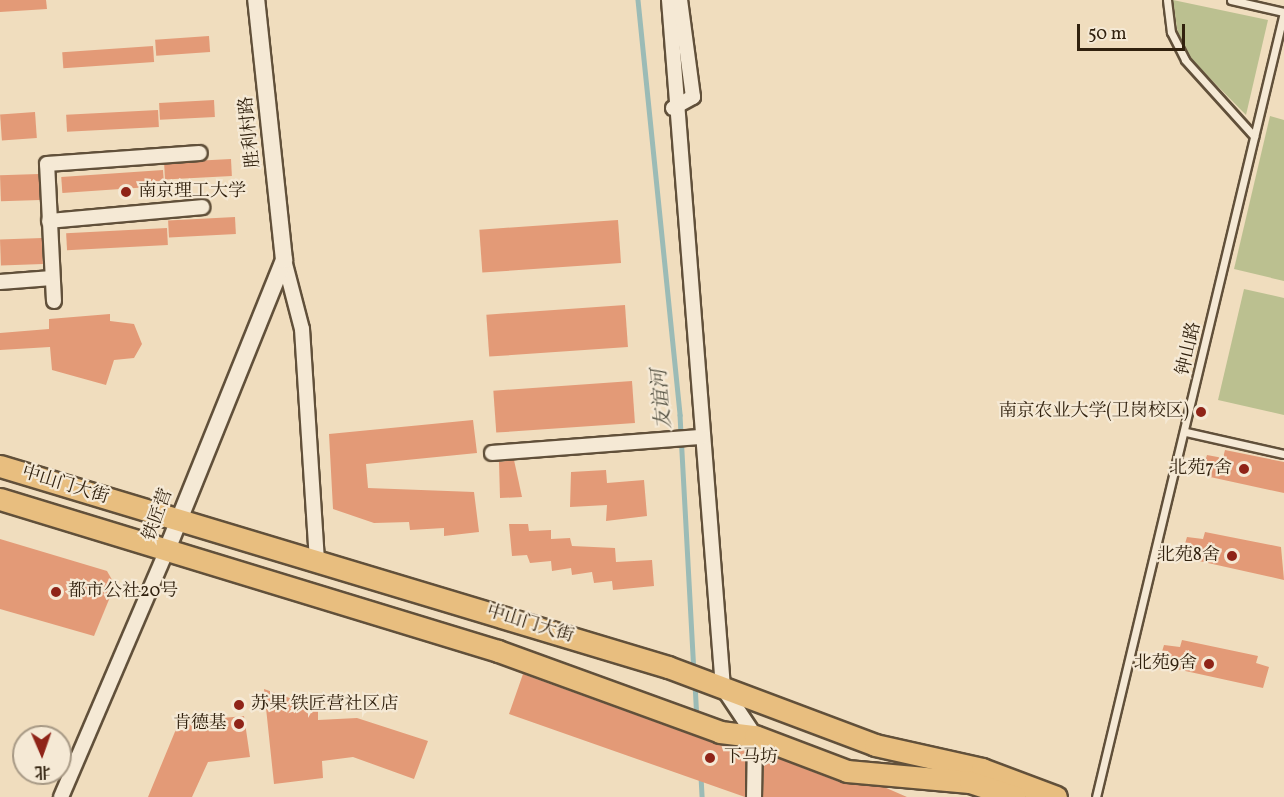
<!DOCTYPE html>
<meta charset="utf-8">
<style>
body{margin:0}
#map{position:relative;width:1284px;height:797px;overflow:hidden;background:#f0ddbe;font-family:Vollkorn,"Noto Serif SC",serif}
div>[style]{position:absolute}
.green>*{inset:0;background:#bbc090}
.stream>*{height:4.5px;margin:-2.25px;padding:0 2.25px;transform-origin:2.25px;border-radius:2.25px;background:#9bbbb6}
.building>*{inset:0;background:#e39a77;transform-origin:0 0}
.roads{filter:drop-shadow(2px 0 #61503a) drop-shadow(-2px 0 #61503a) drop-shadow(0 2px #61503a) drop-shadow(0 -2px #61503a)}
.service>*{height:7px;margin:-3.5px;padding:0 3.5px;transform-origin:3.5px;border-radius:3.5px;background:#f5e9d5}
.minor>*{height:14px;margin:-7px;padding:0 7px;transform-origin:7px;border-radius:7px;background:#f5e9d5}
.tertiary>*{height:16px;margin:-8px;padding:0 8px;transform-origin:8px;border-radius:8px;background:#f5e9d5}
.primary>*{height:21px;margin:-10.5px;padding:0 10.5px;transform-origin:10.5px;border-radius:10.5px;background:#e8be7f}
.dots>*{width:16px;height:16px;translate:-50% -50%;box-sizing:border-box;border:3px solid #f5e9d5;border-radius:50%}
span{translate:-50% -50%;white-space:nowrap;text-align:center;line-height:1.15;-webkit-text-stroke:4.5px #f5e9d5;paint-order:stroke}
.street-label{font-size:18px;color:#31210e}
.poi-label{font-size:18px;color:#31210e}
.left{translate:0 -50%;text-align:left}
.right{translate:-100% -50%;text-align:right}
.water-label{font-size:20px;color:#514f40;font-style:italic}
.north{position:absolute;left:12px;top:725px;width:60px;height:60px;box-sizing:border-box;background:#f5e9d5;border:2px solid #a79985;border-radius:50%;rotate:178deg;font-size:16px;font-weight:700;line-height:24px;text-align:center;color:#31210e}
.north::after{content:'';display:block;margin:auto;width:21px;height:27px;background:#8f2418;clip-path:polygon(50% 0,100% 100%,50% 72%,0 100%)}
.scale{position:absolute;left:1077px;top:24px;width:108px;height:27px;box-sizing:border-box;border:3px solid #31210e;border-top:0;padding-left:8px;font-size:18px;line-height:21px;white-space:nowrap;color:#31210e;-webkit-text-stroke:4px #f5e9d5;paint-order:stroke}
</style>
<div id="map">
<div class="green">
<div style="clip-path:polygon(1173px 0,1268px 20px,1246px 115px,1191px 59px,1178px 35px)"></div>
<div style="clip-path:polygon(1270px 116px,1284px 120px,1284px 281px,1234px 269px)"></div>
<div style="clip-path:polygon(1244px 289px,1284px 298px,1284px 415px,1218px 400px)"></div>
</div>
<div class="stream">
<div style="left:638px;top:0;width:417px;rotate:84.2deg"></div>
<div style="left:680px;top:415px;width:257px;rotate:86.9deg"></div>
<div style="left:695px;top:683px;width:33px;rotate:87deg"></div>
<div style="left:701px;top:776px;width:21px;rotate:87deg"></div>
</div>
<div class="building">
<div style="clip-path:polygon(0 0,46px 0,47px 9px,0 12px)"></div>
<div style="left:209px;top:36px;width:16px;height:54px;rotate:86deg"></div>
<div style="left:153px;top:46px;width:16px;height:91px;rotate:86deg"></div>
<div style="left:214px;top:100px;width:17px;height:55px;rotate:87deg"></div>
<div style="left:158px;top:110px;width:17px;height:92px;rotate:87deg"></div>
<div style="left:35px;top:112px;width:26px;height:35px;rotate:86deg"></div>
<div style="left:231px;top:159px;width:17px;height:67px;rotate:87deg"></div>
<div style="left:163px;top:170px;width:16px;height:102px;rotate:86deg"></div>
<div style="left:39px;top:174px;width:26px;height:39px;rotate:88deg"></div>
<div style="left:235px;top:217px;width:17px;height:67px;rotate:87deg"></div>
<div style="left:618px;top:220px;width:43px;height:139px;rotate:86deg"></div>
<div style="left:167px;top:228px;width:17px;height:101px;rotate:87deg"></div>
<div style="left:42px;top:238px;width:26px;height:42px;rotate:88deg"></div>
<div style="left:625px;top:305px;width:42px;height:139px;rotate:86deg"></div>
<div style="clip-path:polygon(110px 314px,110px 321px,134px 324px,142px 344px,134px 358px,114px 360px,106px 385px,52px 370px,50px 347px,0 350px,0 333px,49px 329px,49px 319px)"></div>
<div style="left:632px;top:381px;width:42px;height:139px;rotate:86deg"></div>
<div style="clip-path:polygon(473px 420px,477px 453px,366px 464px,368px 488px,474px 492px,479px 532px,444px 536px,444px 528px,410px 530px,409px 522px,374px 523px,333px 509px,329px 434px)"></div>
<div style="clip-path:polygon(1225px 450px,1284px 462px,1284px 493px,1201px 475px,1207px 455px,1223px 458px)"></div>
<div style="clip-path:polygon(514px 460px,522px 497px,500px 498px,499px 462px)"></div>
<div style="clip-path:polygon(606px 470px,607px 483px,644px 480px,647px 516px,606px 521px,607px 505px,570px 507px,571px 472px)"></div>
<div style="clip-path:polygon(509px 524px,528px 524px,529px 531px,551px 530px,551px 539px,570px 538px,572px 546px,615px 548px,616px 562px,652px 560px,654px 586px,613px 590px,612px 581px,594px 583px,592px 572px,572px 575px,571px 568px,552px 571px,551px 561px,530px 563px,527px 555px,512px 556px)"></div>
<div style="clip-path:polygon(1205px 532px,1281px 547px,1284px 580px,1181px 557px,1187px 537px,1203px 539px)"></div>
<div style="clip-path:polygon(0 539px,107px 571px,115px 585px,94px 636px,0 609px)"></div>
<div style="clip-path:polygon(1182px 640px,1258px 656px,1256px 663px,1269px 667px,1263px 688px,1158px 665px,1164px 645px,1180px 647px)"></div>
<div style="clip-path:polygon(523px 674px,716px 744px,746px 748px,745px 797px,509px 714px)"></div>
<div style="clip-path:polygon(264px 689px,318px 708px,318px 720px,357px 718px,428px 741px,414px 779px,353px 757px,322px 761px,323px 778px,274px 784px)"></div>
<div style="clip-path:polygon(244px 716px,250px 757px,208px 762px,192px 797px,148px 797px,179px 722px)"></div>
<div style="clip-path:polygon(764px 753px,842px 783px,884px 787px,907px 797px,763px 797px)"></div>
</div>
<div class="roads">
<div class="service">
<div style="left:1167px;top:0;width:32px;rotate:83deg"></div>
<div style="left:1171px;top:32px;width:31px;rotate:63deg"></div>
<div style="left:1185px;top:60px;width:103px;rotate:47.8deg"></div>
<div style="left:1231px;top:0;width:54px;rotate:12.8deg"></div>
<div style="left:1186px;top:432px;width:100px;rotate:12.7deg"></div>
<div style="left:1096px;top:797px;width:807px;rotate:-76.53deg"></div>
</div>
<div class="minor">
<div style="left:669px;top:0;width:690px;rotate:85.51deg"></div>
<div style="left:723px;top:688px;width:58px;rotate:56.3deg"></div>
<div style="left:755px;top:736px;width:61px;rotate:90.9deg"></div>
<div style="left:673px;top:108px;width:23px;rotate:-29deg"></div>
<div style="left:693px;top:97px;width:98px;rotate:-97.6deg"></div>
<div style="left:49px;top:221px;width:154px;rotate:-5.2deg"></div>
<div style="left:284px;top:260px;width:71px;rotate:75.4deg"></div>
<div style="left:302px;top:329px;width:230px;rotate:86.3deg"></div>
<div style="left:0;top:282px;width:52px;rotate:-4.4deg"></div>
<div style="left:54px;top:301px;width:137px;rotate:-92.9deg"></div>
<div style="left:47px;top:164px;width:153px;rotate:-4.1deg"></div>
<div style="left:492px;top:453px;width:211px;rotate:-4.4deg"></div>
<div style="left:61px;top:797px;width:267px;rotate:-66.8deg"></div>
</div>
<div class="tertiary">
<div style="left:166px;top:552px;width:315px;rotate:-68deg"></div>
<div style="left:284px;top:260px;width:262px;rotate:-96.1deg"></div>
</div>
<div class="primary">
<div style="left:0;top:466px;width:698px;rotate:16.75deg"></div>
<div style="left:668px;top:667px;width:221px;rotate:20.6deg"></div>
<div style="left:875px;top:745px;width:110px;rotate:12.6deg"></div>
<div style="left:982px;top:769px;width:79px;rotate:20.7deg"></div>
<div style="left:0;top:499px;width:521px;rotate:16.97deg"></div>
<div style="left:498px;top:651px;width:236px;rotate:20deg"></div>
<div style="left:720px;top:732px;width:35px;rotate:7deg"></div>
<div style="left:755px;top:736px;width:98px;rotate:20.8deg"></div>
<div style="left:847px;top:771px;width:123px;rotate:5.1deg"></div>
<div style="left:970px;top:782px;width:47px;rotate:18.4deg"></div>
</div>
</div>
<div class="dots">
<div style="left:126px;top:192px;background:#8f2418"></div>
<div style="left:1201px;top:412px;background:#8f2418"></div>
<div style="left:1244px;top:469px;background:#8f2418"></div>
<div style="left:1232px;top:556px;background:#8f2418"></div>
<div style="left:56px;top:592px;background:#8f2418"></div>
<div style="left:1209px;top:664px;background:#8f2418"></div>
<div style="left:239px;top:705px;background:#8f2418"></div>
<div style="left:239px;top:724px;background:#8f2418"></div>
<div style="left:710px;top:758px;background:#8f2418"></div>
</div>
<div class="street-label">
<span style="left:251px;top:132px;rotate:-96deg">胜利村路</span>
<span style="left:1190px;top:349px;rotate:-77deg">钟山路</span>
<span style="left:65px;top:486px;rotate:17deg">中山门大街</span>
<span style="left:159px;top:515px;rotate:-70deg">铁匠营</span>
<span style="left:530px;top:625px;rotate:17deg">中山门大街</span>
</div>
<div class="poi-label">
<span class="left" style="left:138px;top:192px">南京理工大学</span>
<span class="right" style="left:1189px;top:412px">南京农业大学(卫岗校区)</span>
<span class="right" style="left:1232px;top:469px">北苑7舍</span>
<span class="right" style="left:1220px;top:556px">北苑8舍</span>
<span class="left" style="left:68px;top:592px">都市公社20号</span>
<span class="right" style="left:1197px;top:664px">北苑9舍</span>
<span class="left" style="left:251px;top:705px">苏果 铁匠营社区店</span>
<span class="right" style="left:227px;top:724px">肯德基</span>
<span class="left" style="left:724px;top:758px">下马坊</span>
</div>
<div class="water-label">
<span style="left:663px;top:399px;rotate:-95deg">友谊河</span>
</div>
<div class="north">北</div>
<div class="scale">50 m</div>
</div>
